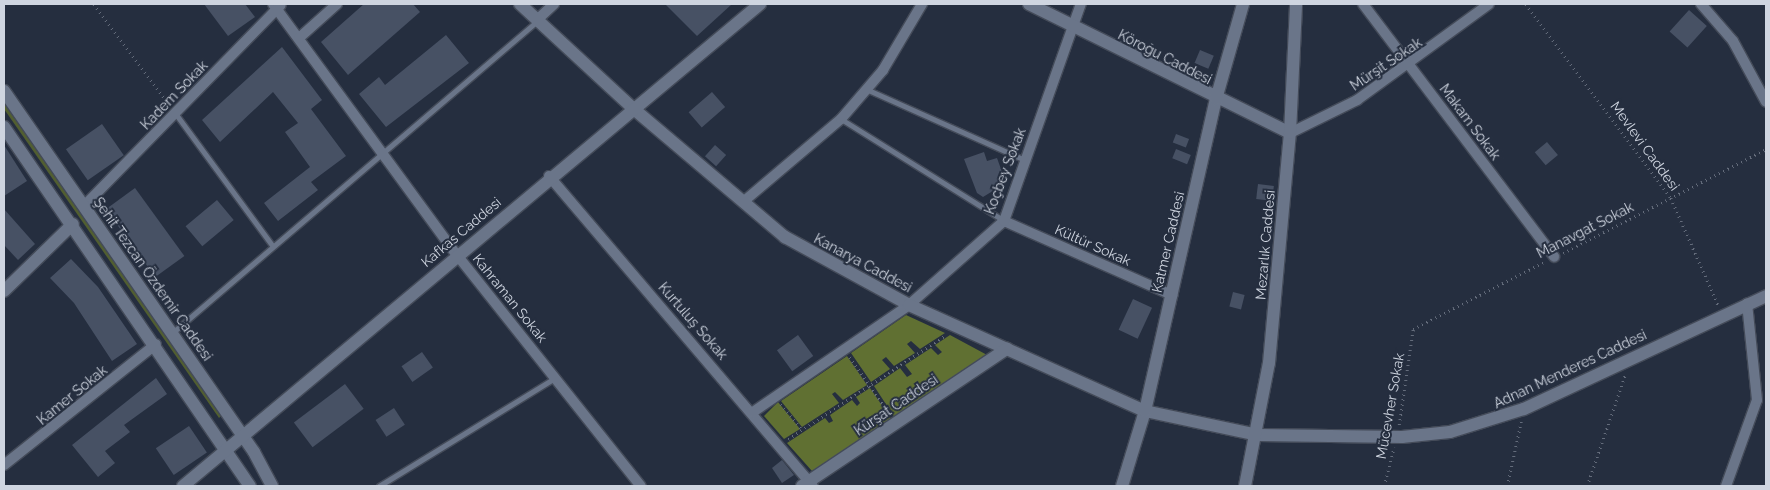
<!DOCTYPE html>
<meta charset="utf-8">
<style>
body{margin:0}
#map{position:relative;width:1770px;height:490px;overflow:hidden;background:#252e3f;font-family:Raleway,sans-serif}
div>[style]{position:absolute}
.green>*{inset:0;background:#515e31}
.forest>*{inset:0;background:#607032}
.building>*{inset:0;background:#475164;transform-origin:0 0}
.path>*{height:2.5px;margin-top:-1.25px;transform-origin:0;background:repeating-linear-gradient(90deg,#646c7b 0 1px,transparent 0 5px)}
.roads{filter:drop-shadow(1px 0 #444b59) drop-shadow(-1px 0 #444b59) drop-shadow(0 1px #444b59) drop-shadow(0 -1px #444b59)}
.lane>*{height:5px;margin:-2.5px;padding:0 2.5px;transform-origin:2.5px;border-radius:2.5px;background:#6a7589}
.street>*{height:10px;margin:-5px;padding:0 5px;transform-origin:5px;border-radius:5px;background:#6a7589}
.secondary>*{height:12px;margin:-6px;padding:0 6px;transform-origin:6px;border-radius:6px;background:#6a7589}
span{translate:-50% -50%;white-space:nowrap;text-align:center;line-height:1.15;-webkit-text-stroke:4px #252e3f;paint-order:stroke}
.street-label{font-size:14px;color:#cfd5e0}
.frame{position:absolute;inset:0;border:5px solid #cfd5e0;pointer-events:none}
</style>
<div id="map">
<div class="green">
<div style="clip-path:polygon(4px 103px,221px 416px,219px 418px,4px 109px)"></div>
</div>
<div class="forest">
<div style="clip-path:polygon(906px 315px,945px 333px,920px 349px,911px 341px,907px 344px,915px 353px,894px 366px,886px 357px,882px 360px,890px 369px,871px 382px,851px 353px)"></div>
<div style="clip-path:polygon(950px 335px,989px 356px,895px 418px,874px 386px,900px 368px,907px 377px,912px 374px,905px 365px,931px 348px,938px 355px,942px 352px,935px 345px)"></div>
<div style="clip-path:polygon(847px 356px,867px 385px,843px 400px,835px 392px,832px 394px,839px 403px,802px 427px,781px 401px)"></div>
<div style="clip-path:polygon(870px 388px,892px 420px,812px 471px,787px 443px,825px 418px,829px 423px,833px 421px,830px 415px,852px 400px,857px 406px,860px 403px,856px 397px)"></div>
<div style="clip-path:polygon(778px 402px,800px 429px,784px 439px,764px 416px)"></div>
</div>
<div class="building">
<div style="clip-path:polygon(204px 4px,245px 4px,255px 17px,228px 36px)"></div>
<div style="clip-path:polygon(364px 4px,413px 4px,420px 12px,348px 75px,321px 42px)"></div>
<div style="clip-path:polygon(665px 4px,732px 4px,697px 36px)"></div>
<div style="left:1689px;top:10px;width:24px;height:29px;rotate:42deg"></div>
<div style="clip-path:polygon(446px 35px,469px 63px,386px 127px,359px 94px,379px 77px,385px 85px)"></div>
<div style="clip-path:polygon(282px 47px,322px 100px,311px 109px,346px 156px,311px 182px,318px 190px,278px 221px,264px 203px,310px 167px,285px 132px,298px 123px,273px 92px,220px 142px,202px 120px)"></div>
<div style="left:1200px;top:50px;width:15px;height:14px;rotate:23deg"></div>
<div style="left:712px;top:92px;width:20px;height:31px;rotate:49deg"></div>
<div style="left:102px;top:124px;width:38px;height:44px;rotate:55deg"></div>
<div style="left:1176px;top:134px;width:14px;height:9px;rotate:21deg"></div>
<div style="left:1547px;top:142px;width:17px;height:16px;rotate:50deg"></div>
<div style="clip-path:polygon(4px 145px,27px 181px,4px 196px)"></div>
<div style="left:715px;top:145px;width:15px;height:15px;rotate:42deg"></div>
<div style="left:1176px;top:149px;width:16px;height:10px;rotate:22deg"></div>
<div style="clip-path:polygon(984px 152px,987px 161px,997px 158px,1006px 183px,983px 197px,977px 193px,964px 159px)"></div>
<div style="left:1258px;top:184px;width:16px;height:15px;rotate:7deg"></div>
<div style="left:135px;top:188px;width:84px;height:36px;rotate:54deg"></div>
<div style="left:217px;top:200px;width:26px;height:41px;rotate:50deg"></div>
<div style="clip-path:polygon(4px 209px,35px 244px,18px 260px,4px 245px)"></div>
<div style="clip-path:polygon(71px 259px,98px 287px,137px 344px,112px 361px,74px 303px,50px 278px)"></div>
<div style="left:1233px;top:292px;width:12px;height:15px;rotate:14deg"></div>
<div style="left:1133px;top:299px;width:21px;height:34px;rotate:25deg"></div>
<div style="left:798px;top:335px;width:26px;height:26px;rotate:54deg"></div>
<div style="left:422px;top:352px;width:19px;height:25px;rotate:55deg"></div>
<div style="clip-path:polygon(156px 378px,167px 394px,124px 425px,130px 432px,105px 451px,115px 463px,98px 477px,72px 445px)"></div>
<div style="left:345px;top:384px;width:31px;height:64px;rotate:53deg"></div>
<div style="left:394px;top:408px;width:20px;height:22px;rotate:57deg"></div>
<div style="left:189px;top:426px;width:32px;height:40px;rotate:56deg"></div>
<div style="clip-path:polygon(782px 460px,794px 475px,782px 483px,772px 468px)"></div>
</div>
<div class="path">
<div style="left:94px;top:4px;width:125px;rotate:53.1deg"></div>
<div style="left:1526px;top:4px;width:242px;rotate:53.2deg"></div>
<div style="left:1671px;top:198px;width:119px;rotate:66.2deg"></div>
<div style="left:1563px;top:253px;width:228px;rotate:-27.1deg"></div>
<div style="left:850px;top:357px;width:70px;rotate:54.9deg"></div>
<div style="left:781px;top:404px;width:33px;rotate:51deg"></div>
<div style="left:1399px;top:425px;width:97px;rotate:-81.7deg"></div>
<div style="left:1413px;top:329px;width:147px;rotate:-27.1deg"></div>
<div style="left:788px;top:439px;width:189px;rotate:-33.4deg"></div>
<div style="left:1384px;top:486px;width:40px;rotate:-75.6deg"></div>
<div style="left:1507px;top:486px;width:66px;rotate:-77.7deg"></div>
<div style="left:1587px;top:486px;width:117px;rotate:-71.1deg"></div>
</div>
<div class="roads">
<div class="lane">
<div style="left:866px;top:89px;width:174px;rotate:24.1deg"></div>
<div style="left:175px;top:113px;width:164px;rotate:53.7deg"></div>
<div style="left:841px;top:119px;width:192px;rotate:32deg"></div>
<div style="left:172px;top:333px;width:482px;rotate:-40.5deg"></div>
<div style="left:379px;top:486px;width:208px;rotate:-31.6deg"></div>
</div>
<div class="street">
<div style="left:273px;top:4px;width:311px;rotate:53.8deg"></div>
<div style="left:457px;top:255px;width:295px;rotate:51.5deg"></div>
<div style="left:1363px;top:4px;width:317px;rotate:52.9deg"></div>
<div style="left:1701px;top:4px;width:49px;rotate:49.1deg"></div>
<div style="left:1733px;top:41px;width:69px;rotate:61.6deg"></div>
<div style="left:538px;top:19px;width:22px;rotate:-43deg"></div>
<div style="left:299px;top:38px;width:51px;rotate:-41.8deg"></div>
<div style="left:1290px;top:133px;width:75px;rotate:-26.2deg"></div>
<div style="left:1357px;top:100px;width:163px;rotate:-36deg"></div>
<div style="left:549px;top:176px;width:407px;rotate:49.6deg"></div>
<div style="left:743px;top:202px;width:128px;rotate:-40.3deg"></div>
<div style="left:841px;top:119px;width:65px;rotate:-49.4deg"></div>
<div style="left:883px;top:70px;width:77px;rotate:-59.4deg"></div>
<div style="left:84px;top:206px;width:281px;rotate:-45.6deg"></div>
<div style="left:1004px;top:221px;width:184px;rotate:23.8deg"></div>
<div style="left:753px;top:412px;width:189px;rotate:-34.4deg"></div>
<div style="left:909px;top:305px;width:127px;rotate:-41.5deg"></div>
<div style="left:1004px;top:221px;width:230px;rotate:-70.5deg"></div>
<div style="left:4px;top:465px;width:194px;rotate:-38.5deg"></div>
<div style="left:1726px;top:486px;width:91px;rotate:-70.2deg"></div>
<div style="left:1757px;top:400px;width:97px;rotate:-95.9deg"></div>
</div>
<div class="secondary">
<div style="left:520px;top:4px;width:156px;rotate:42.7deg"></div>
<div style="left:635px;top:110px;width:197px;rotate:40.3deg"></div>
<div style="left:785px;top:237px;width:141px;rotate:28.7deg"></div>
<div style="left:909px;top:305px;width:259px;rotate:24.2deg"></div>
<div style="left:1145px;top:411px;width:116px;rotate:12deg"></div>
<div style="left:1258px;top:435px;width:144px;rotate:0.8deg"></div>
<div style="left:1402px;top:437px;width:48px;rotate:-5.9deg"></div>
<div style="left:1450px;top:432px;width:77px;rotate:-17.3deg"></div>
<div style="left:1524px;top:409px;width:267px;rotate:-25deg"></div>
<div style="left:1029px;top:4px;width:291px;rotate:26.3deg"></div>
<div style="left:4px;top:91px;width:439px;rotate:55.3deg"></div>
<div style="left:254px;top:452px;width:38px;rotate:62deg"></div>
<div style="left:4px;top:127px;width:435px;rotate:55.6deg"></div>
<div style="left:4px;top:291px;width:96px;rotate:-44.2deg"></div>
<div style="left:183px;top:486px;width:752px;rotate:-39.87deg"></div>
<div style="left:802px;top:486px;width:247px;rotate:-33.8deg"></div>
<div style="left:1122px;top:486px;width:78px;rotate:-73deg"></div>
<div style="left:1145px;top:411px;width:320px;rotate:-77.2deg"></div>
<div style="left:1216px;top:99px;width:99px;rotate:-74.1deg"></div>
<div style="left:1245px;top:486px;width:125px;rotate:-79deg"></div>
<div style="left:1269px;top:363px;width:231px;rotate:-84.8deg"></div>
<div style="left:1290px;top:133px;width:129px;rotate:-87.3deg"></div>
</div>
</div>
<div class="street-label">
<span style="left:1165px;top:57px;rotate:27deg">Köroğu Caddesi</span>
<span style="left:1386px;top:64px;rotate:-34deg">Mürşit Sokak</span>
<span style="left:174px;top:95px;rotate:-46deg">Kadem Sokak</span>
<span style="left:1470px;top:122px;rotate:53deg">Makam Sokak</span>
<span style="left:1645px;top:146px;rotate:54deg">Mevlevi Caddesi</span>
<span style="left:1005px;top:171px;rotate:-69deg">Koçbey Sokak</span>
<span style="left:1585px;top:230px;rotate:-27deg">Manavgat Sokak</span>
<span style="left:461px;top:232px;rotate:-40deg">Kafkas Caddesi</span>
<span style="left:1168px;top:242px;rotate:-77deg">Katmer Caddesi</span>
<span style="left:1093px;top:245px;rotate:24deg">Kültür Sokak</span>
<span style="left:1265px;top:245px;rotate:-85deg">Mezarlık Caddesi</span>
<span style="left:863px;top:263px;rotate:28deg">Kanarya Caddesi</span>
<span style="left:153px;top:279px;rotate:55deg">Şehit Tezcan Özdemir Caddesi</span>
<span style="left:510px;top:298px;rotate:51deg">Kahraman Sokak</span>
<span style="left:693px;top:321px;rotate:49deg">Kurtuluş Sokak</span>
<span style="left:1570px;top:369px;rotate:-25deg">Adnan Menderes Caddesi</span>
<span style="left:72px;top:395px;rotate:-39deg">Kamer Sokak</span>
<span style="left:896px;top:405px;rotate:-34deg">Kürşat Caddesi</span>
<span style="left:1390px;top:406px;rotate:-80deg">Mücevher Sokak</span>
</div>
<div class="frame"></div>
</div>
